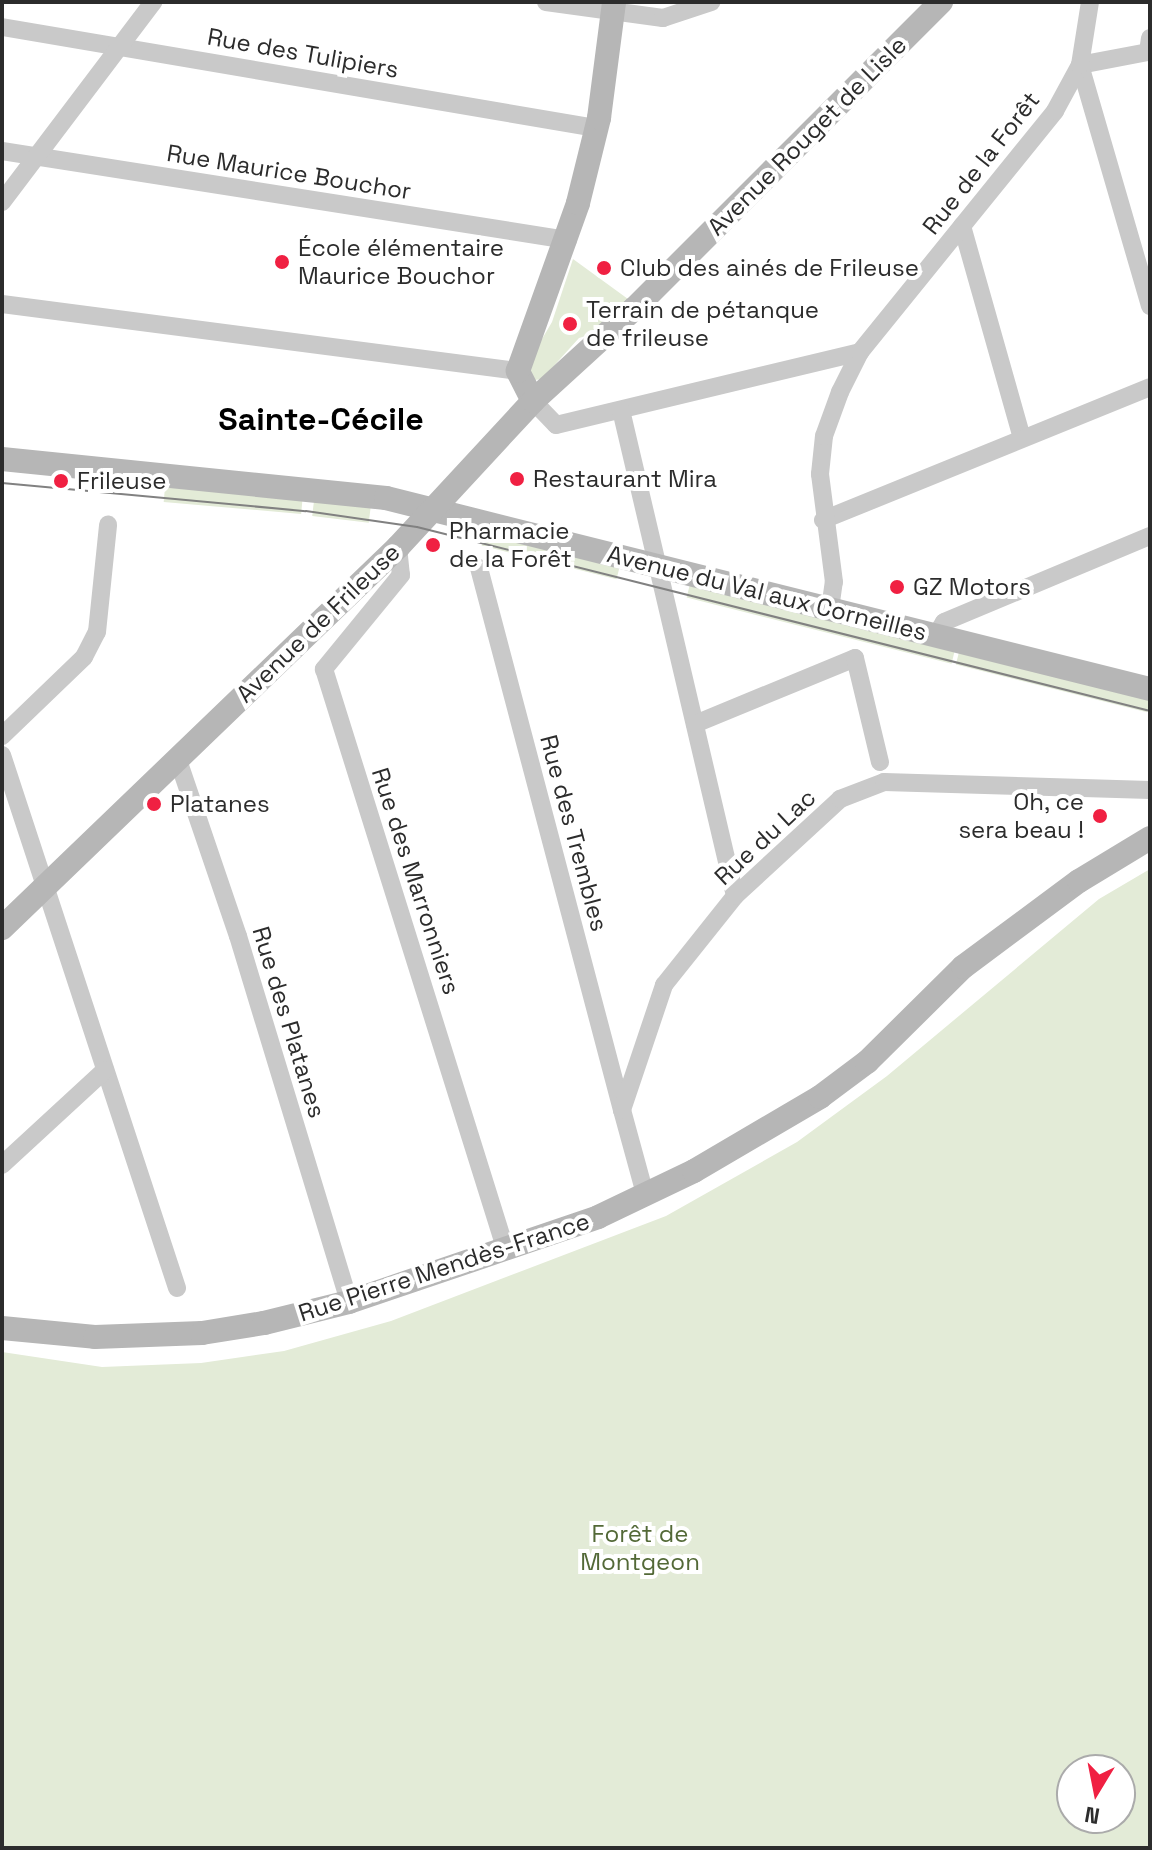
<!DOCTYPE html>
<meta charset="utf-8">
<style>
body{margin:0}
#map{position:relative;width:1152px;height:1850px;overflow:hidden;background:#fff;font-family:"Space Grotesk",sans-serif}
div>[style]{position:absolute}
.green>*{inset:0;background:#e3ebd7;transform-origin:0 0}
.street>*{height:18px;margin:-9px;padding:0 9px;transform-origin:9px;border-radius:9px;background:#c9c9c9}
.secondary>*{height:24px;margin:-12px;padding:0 12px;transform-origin:12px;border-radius:12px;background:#b6b6b6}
.tram>*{height:2px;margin:-1px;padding:0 1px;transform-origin:1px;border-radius:1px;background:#818181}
.dots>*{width:22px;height:22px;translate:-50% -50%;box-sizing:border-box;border:4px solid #fff;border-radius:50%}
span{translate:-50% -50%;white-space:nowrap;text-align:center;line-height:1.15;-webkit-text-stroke:8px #fff;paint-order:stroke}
.street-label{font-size:24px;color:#2c2c2c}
.poi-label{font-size:24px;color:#2c2c2c}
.left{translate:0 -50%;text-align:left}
.right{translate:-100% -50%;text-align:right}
.park-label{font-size:24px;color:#536937}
.district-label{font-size:32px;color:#000;font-weight:700}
.frame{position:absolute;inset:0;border:4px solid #2c2c2c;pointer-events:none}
.north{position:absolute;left:1056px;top:1754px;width:80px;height:80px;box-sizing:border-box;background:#fff;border:2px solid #ababab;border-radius:50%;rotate:190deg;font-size:22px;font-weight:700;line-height:32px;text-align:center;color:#2c2c2c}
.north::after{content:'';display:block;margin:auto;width:28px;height:36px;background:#f02042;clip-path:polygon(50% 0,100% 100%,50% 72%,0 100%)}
</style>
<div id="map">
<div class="green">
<div style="clip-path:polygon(573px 259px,628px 299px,598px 332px,579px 338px,542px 379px,535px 380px,530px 377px,529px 361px,552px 322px)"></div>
<div style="left:165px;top:487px;width:138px;height:15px;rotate:5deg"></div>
<div style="left:314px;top:501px;width:57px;height:15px;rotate:7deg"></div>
<div style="left:485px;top:532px;width:139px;height:14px;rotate:14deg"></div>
<div style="left:690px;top:584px;width:273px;height:14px;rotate:14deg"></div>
<div style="left:959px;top:652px;width:197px;height:13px;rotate:14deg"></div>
<div style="clip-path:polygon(evenodd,1150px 869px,1150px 1848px,2px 1848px,2px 1352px,102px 1367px,201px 1363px,284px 1351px,391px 1321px,666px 1216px,797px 1142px,887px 1076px,1099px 899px,1150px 869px,1072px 1770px,1120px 1770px,1120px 1818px,1072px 1818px,1072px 1770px)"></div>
</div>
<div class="street">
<div style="left:546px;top:2px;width:118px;rotate:7.8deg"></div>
<div style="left:663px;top:18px;width:51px;rotate:-18.4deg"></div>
<div style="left:2px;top:27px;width:603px;rotate:9.65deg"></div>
<div style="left:1150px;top:38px;width:14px;rotate:98deg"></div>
<div style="left:1148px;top:52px;width:69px;rotate:169.2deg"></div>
<div style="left:1080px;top:65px;width:251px;rotate:73.8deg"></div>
<div style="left:2px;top:151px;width:573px;rotate:8.94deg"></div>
<div style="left:2px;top:202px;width:251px;rotate:-52.9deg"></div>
<div style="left:962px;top:226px;width:220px;rotate:74.2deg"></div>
<div style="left:2px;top:304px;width:520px;rotate:7.4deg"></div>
<div style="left:533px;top:401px;width:33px;rotate:46deg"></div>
<div style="left:556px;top:425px;width:313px;rotate:-13.5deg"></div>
<div style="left:621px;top:410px;width:499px;rotate:76.8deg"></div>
<div style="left:823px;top:520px;width:353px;rotate:-22.1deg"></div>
<div style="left:398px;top:547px;width:28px;rotate:84deg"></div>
<div style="left:401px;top:575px;width:122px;rotate:129.3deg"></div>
<div style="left:324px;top:669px;width:610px;rotate:72.63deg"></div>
<div style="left:479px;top:568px;width:561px;rotate:75.22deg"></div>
<div style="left:830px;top:609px;width:27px;rotate:-82deg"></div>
<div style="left:834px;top:582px;width:109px;rotate:-97.4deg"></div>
<div style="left:820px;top:474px;width:38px;rotate:-84deg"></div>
<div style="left:824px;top:436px;width:47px;rotate:-70deg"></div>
<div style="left:840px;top:392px;width:45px;rotate:-63.4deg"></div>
<div style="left:860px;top:352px;width:310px;rotate:-51deg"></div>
<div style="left:1055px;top:111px;width:52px;rotate:-61.5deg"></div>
<div style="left:1080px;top:65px;width:64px;rotate:-81deg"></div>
<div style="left:936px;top:635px;width:15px;rotate:-58deg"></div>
<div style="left:944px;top:622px;width:223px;rotate:-22.7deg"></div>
<div style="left:695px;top:724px;width:173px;rotate:-22.4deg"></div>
<div style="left:855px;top:658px;width:107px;rotate:76.5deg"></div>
<div style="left:2px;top:736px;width:114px;rotate:-43.9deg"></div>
<div style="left:84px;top:657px;width:28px;rotate:-63deg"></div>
<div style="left:97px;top:632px;width:108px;rotate:-84.1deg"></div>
<div style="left:2px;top:755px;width:561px;rotate:71.82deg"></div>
<div style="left:177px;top:757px;width:189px;rotate:71.2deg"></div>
<div style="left:238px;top:936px;width:382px;rotate:73.1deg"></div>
<div style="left:2px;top:1165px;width:140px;rotate:-42.7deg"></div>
<div style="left:645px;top:1194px;width:87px;rotate:-105.3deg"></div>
<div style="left:622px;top:1110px;width:132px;rotate:-71.4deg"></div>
<div style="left:664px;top:985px;width:114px;rotate:-51.4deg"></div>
<div style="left:735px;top:896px;width:143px;rotate:-42.7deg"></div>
<div style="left:840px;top:799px;width:47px;rotate:-21.1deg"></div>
<div style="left:884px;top:782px;width:266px;rotate:1.7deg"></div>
</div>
<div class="secondary">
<div style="left:533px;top:401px;width:34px;rotate:-117deg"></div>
<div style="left:518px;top:371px;width:178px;rotate:-70.3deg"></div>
<div style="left:578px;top:203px;width:88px;rotate:-76.1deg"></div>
<div style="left:599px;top:118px;width:117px;rotate:-82.6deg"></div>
<div style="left:2px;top:459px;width:386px;rotate:5.8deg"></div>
<div style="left:386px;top:498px;width:788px;rotate:14.04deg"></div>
<div style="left:2px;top:928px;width:550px;rotate:-43.89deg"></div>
<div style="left:398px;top:547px;width:199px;rotate:-47.2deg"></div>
<div style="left:533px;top:401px;width:138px;rotate:-42.4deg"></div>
<div style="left:635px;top:308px;width:433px;rotate:-45deg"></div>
<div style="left:2px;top:1328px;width:93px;rotate:5.5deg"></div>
<div style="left:95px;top:1337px;width:107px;rotate:-2.1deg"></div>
<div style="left:202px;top:1333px;width:63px;rotate:-9.2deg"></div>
<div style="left:264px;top:1323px;width:88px;rotate:-13.9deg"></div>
<div style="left:349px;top:1302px;width:263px;rotate:-18.8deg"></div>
<div style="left:598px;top:1217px;width:106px;rotate:-25.6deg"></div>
<div style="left:694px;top:1171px;width:146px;rotate:-30.4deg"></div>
<div style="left:820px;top:1097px;width:59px;rotate:-36.7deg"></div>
<div style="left:867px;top:1062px;width:135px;rotate:-44.7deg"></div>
<div style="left:963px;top:967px;width:144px;rotate:-36.6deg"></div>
<div style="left:1079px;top:881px;width:83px;rotate:-31.2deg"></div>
</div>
<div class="tram">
<div style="left:2px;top:483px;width:305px;rotate:5.3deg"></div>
<div style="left:306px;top:511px;width:112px;rotate:8.2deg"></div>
<div style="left:417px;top:527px;width:756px;rotate:14.09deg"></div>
</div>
<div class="dots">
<div style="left:282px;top:262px;background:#f02042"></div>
<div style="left:604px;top:268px;background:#f02042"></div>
<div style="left:570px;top:324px;background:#f02042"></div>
<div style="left:517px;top:479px;background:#f02042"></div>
<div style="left:61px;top:481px;background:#f02042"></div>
<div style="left:433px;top:545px;background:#f02042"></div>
<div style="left:897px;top:587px;background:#f02042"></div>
<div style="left:154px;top:804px;background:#f02042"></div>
<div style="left:1100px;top:816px;background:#f02042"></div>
</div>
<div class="street-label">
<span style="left:303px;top:53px;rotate:10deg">Rue des Tulipiers</span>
<span style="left:807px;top:136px;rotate:-45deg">Avenue Rouget de Lisle</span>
<span style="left:981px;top:163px;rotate:-52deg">Rue de la Forêt</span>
<span style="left:289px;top:172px;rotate:9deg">Rue Maurice Bouchor</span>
<span style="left:767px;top:593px;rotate:14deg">Avenue du Val aux Corneilles</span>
<span style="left:318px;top:623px;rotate:-44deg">Avenue de Frileuse</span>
<span style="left:574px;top:833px;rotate:75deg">Rue des Trembles</span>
<span style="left:765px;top:837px;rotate:-43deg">Rue du Lac</span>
<span style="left:416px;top:881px;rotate:72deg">Rue des Marronniers</span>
<span style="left:289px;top:1022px;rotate:73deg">Rue des Platanes</span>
<span style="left:444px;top:1267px;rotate:-18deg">Rue Pierre Mendès-France</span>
</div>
<div class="poi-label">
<span class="left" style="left:298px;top:262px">École élémentaire<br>Maurice Bouchor</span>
<span class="left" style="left:620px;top:268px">Club des ainés de Frileuse</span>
<span class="left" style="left:586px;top:324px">Terrain de pétanque<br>de frileuse</span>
<span class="left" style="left:533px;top:479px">Restaurant Mira</span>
<span class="left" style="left:77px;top:481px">Frileuse</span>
<span class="left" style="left:449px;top:545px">Pharmacie<br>de la Forêt</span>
<span class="left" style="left:913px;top:587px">GZ Motors</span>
<span class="right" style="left:1084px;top:816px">Oh, ce<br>sera beau !</span>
<span class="left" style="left:170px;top:804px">Platanes</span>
</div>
<div class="park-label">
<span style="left:640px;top:1548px">Forêt de<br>Montgeon</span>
</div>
<div class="district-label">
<span style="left:321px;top:419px">Sainte-Cécile</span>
</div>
<div class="frame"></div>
<div class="north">N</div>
</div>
